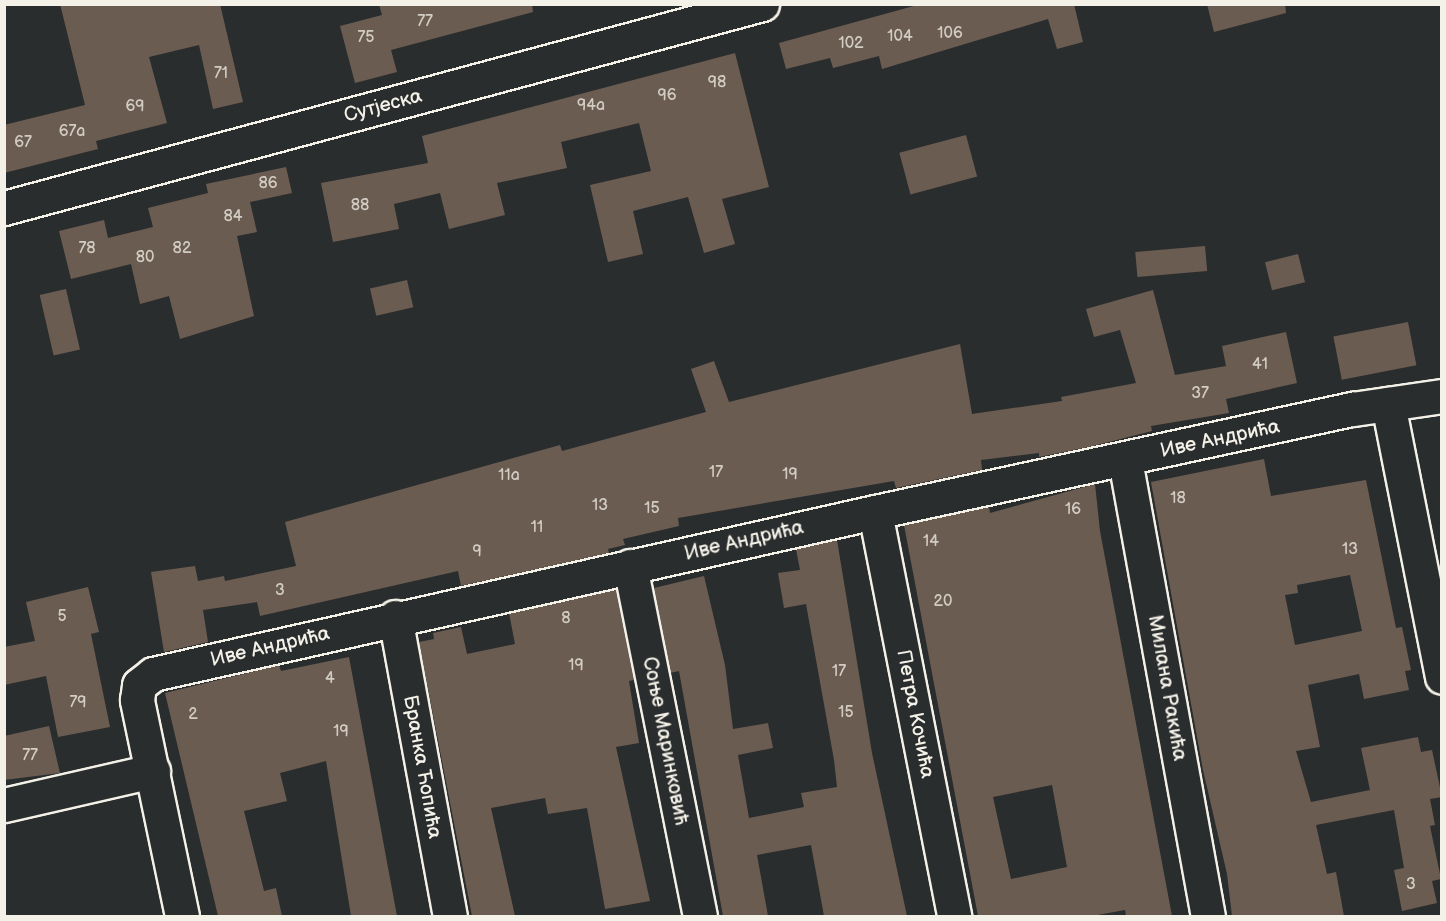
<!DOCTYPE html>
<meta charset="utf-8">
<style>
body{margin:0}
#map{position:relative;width:1446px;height:921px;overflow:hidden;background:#2a2d2e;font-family:"Balsamiq Sans",sans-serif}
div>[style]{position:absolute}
.building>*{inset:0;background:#6b5c52;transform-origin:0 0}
.roads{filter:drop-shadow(2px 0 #f4f1e8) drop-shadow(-2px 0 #f4f1e8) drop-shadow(0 2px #f4f1e8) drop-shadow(0 -2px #f4f1e8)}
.minor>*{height:33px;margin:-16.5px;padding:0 16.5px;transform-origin:16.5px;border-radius:16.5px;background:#2a2d2e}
span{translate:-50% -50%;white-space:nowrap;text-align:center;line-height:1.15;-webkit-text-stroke:4.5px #2a2d2e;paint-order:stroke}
.number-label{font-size:16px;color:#d2ccc2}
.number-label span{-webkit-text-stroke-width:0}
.street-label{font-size:20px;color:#f4f1e8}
.frame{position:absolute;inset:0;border:6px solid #f4f1e8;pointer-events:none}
</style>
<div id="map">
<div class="building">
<div style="clip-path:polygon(60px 4px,220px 4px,243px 102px,213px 109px,199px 45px,149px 57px,167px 123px,96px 141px,98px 149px,4px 173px,4px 125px,85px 105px)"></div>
<div style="clip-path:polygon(379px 4px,532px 4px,533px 12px,391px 50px,397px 72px,355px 83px,340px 26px,382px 15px)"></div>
<div style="clip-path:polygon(921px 4px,1074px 4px,1083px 42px,1057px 49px,1048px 19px,882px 69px,879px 56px,833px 68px,830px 58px,786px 69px,779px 43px)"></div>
<div style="clip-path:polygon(1207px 4px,1285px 4px,1286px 13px,1214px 32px)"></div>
<div style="clip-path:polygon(735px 53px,769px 187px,722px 199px,735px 244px,704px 253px,688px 197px,633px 211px,643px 254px,608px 262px,590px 185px,651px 171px,639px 123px,561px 142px,567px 168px,497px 183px,505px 215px,449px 229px,440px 193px,394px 204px,399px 229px,333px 242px,321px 183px,428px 163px,422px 136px)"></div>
<div style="left:966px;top:135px;width:43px;height:69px;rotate:75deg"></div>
<div style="clip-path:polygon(286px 167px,292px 193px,250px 202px,257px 232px,237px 236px,254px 316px,180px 339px,169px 296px,140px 304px,131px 264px,71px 279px,59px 231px,104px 220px,108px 238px,153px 227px,148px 208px,208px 193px,206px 184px)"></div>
<div style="left:1205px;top:246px;width:25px;height:70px;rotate:85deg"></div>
<div style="left:1298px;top:254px;width:29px;height:34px;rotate:76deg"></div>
<div style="left:407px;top:280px;width:28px;height:38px;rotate:77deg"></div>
<div style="left:66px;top:289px;width:62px;height:27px;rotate:77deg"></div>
<div style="clip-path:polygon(1153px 290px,1175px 375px,1226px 366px,1222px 346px,1286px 332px,1297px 383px,1226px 399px,1229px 413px,1151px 426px,1152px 431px,1089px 447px,1039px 457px,1039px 453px,981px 460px,982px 470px,896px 488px,894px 481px,678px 518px,679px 526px,623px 539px,625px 545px,608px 549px,609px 553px,461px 586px,458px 571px,260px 616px,257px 602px,203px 610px,208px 642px,164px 652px,151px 572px,195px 566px,198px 581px,224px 576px,225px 581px,296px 566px,285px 522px,560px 445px,562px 451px,706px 412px,691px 369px,714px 361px,729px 402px,960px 344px,972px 414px,1062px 401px,1061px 397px,1136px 383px,1120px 330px,1094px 337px,1086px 309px)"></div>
<div style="left:1408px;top:322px;width:44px;height:76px;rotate:79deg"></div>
<div style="clip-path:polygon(evenodd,1264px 459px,1271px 496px,1366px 480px,1396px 628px,1402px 627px,1411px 670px,1405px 671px,1409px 690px,1364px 699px,1359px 674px,1308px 685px,1320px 747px,1296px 751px,1311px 802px,1370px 790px,1361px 748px,1418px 737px,1421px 752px,1432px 750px,1442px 797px,1430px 799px,1435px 825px,1430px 826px,1441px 879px,1432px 881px,1437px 903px,1402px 911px,1394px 870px,1404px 868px,1394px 810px,1316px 825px,1327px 874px,1336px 872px,1344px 916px,1232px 916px,1227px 874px,1203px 770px,1151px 482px,1264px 459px,1350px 575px,1362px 631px,1295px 645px,1285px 595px,1298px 593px,1297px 585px,1350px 575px)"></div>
<div style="clip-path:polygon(evenodd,1095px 484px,1100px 531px,1172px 916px,1126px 916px,1125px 910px,1092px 916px,978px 916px,904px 525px,989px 507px,990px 513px,1095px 484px,1052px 785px,1067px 867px,1011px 879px,993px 797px,1052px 785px)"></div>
<div style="clip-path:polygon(837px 540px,872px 753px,907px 916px,824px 916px,811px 845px,757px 855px,768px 916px,723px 916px,679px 671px,670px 673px,654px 588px,704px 576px,725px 665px,733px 729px,768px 723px,773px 748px,738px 755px,749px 818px,804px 807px,801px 793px,837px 787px,834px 760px,806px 604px,784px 608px,778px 573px,800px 570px,796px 549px)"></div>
<div style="clip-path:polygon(88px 587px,99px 632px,91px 634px,110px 727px,58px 737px,46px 676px,4px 685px,4px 647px,35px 641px,26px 602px)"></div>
<div style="clip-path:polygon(616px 589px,634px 680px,629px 681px,639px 743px,616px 747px,650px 901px,605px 909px,587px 808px,548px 814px,545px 798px,491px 808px,515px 916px,472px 916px,419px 642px,434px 639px,433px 633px,461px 627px,467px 654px,515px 644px,509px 613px)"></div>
<div style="clip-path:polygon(349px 657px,397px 916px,351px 916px,326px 761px,280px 773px,287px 801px,244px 811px,264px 891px,276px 888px,282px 916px,218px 916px,165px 693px,279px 665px,281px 671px)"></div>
<div style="clip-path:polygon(49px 726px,60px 773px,4px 780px,4px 736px)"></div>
</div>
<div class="roads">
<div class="minor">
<div style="left:4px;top:208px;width:785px;rotate:-15.06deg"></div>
<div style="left:1388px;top:404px;width:278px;rotate:78.8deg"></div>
<div style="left:1125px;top:460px;width:463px;rotate:79.7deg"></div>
<div style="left:875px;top:512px;width:412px;rotate:78.9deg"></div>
<div style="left:630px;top:566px;width:357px;rotate:78.7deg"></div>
<div style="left:395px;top:617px;width:304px;rotate:79.6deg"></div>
<div style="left:4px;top:805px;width:153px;rotate:-12.9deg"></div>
<div style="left:182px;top:916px;width:221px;rotate:-101.8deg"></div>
<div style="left:137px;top:700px;width:15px;rotate:-82deg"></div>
<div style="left:139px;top:685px;width:18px;rotate:-38deg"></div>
<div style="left:153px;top:674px;width:740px;rotate:-12.65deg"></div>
<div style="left:875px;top:512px;width:489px;rotate:-12.2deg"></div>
<div style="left:1353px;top:409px;width:90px;rotate:-8.3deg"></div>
</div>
</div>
<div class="number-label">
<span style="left:425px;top:22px">77</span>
<span style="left:950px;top:34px">106</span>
<span style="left:900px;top:37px">104</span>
<span style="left:366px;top:38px">75</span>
<span style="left:851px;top:44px">102</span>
<span style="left:221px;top:74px">71</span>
<span style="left:717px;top:83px">98</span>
<span style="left:667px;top:96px">96</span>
<span style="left:591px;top:106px">94a</span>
<span style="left:135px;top:107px">69</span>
<span style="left:72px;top:132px">67a</span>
<span style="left:23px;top:143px">67</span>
<span style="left:268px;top:184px">86</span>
<span style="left:360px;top:206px">88</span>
<span style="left:233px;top:217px">84</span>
<span style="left:87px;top:249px">78</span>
<span style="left:182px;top:249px">82</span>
<span style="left:145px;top:258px">80</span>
<span style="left:1260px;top:365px">41</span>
<span style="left:1200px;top:394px">37</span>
<span style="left:716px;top:473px">17</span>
<span style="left:790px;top:475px">19</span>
<span style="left:509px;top:476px">11a</span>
<span style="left:1178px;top:499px">18</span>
<span style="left:600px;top:506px">13</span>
<span style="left:652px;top:509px">15</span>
<span style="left:1073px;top:510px">16</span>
<span style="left:537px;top:528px">11</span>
<span style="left:931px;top:542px">14</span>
<span style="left:1350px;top:550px">13</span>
<span style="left:477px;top:552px">9</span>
<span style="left:280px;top:591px">3</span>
<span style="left:943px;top:602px">20</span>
<span style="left:62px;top:617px">5</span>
<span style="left:566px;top:619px">8</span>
<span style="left:576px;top:666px">19</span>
<span style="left:839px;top:672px">17</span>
<span style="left:330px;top:679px">4</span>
<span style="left:78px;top:703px">79</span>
<span style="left:846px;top:713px">15</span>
<span style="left:193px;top:715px">2</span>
<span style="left:341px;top:732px">19</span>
<span style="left:30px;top:756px">77</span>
<span style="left:1411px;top:885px">3</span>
</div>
<div class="street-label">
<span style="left:383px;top:106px;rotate:-15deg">Сутјеска</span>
<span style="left:1220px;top:439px;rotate:-12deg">Иве Андрића</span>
<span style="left:744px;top:541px;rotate:-13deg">Иве Андрића</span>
<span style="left:270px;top:647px;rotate:-13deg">Иве Андрића</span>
<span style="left:1167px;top:688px;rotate:80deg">Милана Ракића</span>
<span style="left:915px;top:714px;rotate:79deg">Петра Кочића</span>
<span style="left:665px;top:741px;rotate:79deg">Соње Маринковић</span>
<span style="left:422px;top:767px;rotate:80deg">Бранка Ћопића</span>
</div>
<div class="frame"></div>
</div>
